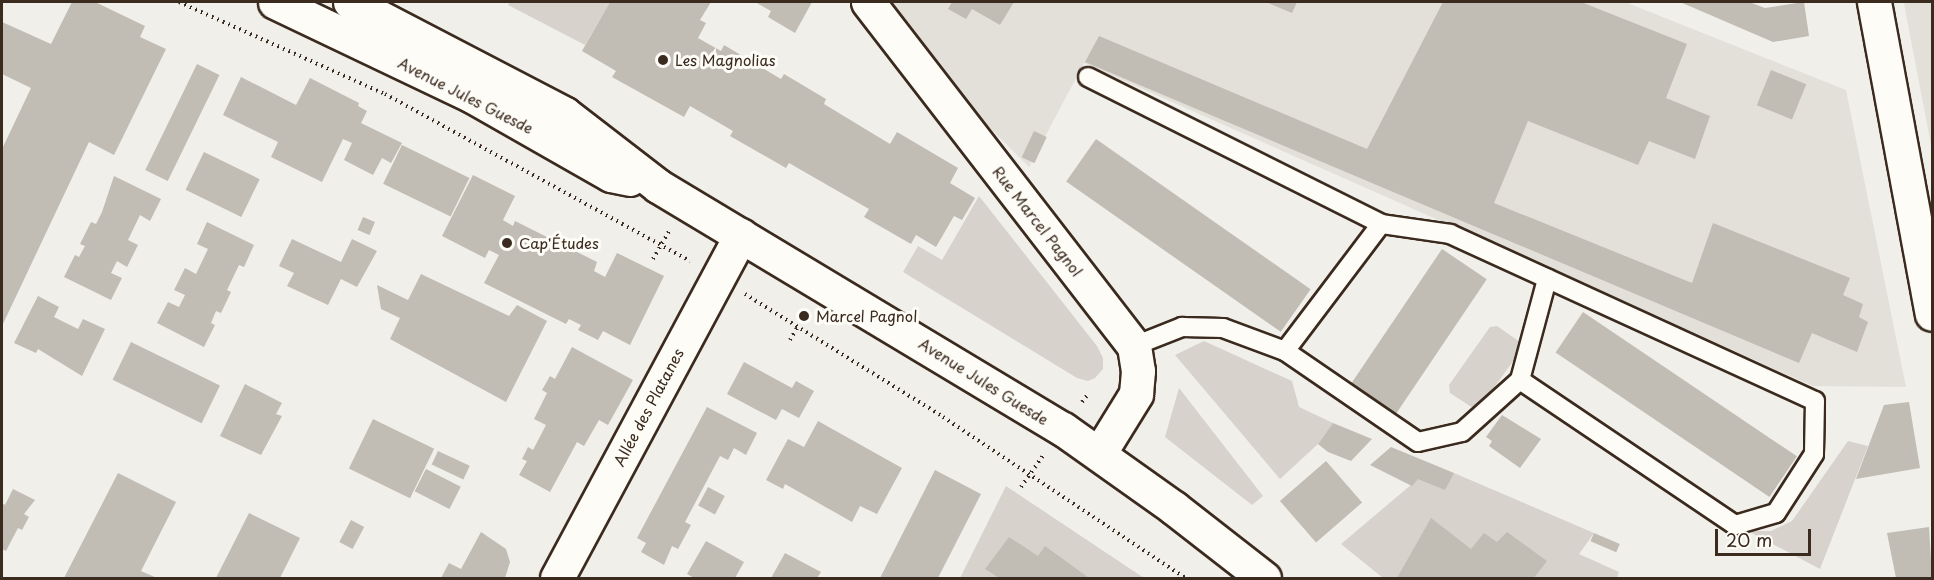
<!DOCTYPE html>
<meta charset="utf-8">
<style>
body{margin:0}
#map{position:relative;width:1934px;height:580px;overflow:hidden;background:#f1efea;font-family:"Playpen Sans",sans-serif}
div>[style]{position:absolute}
.built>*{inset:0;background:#e3e0da}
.green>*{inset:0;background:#d7d2cc}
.building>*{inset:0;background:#c1bcb4;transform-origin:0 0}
.path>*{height:4px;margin-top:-2px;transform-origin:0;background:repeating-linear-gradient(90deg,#3b2a1e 0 1.5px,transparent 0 6px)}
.roads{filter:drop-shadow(2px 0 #3b2a1e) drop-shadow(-2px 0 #3b2a1e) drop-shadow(0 2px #3b2a1e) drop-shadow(0 -2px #3b2a1e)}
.service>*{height:18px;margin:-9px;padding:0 9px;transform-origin:9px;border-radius:9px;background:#fdfcf7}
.minor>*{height:33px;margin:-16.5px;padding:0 16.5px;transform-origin:16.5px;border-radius:16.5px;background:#fdfcf7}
.tertiary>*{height:33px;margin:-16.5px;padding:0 16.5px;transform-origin:16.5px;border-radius:16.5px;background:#fdfcf7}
.dots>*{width:16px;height:16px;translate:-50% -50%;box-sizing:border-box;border:3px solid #fdfcf7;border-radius:50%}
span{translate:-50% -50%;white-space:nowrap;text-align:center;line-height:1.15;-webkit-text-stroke:6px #fdfcf7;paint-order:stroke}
.poi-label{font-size:15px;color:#3b2a1e}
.left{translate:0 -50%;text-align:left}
.street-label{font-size:15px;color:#3b2a1e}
.frame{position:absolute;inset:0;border:3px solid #3b2a1e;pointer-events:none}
.scale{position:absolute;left:1715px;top:529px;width:96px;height:27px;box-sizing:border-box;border:3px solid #3b2a1e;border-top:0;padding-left:8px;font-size:18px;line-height:21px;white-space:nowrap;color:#3b2a1e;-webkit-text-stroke:4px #fdfcf7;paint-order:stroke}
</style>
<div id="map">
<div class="built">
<div style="clip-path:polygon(864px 2px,1625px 2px,1846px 90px,1906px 387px,1813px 386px,1084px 63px,1029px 167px)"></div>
<div style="clip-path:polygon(1904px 2px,1932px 2px,1932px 150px,1905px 9px)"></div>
</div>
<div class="green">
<div style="clip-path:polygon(510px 2px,610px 2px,585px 45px,508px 5px)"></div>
<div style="clip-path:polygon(979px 196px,1097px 346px,1103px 358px,1103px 369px,1095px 378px,1088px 381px,1077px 378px,903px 272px,918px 246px,942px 260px)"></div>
<div style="clip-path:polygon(1497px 326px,1520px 342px,1521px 350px,1480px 407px,1473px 408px,1450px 393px,1449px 385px,1490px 327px)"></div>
<div style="clip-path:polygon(1204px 341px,1292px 381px,1299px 407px,1333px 423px,1318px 444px,1280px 479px,1175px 355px)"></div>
<div style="clip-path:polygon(1179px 388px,1263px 496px,1252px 505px,1165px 437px)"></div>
<div style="clip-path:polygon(1848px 441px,1868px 446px,1820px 569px,1748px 531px,1771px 531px,1792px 521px)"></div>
<div style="clip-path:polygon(1454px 473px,1594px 533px,1579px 554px,1619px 572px,1617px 578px,1383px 578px,1341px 544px,1418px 479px)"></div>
<div style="clip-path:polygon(1006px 486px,1141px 576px,1145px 578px,960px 578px)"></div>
</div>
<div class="building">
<div style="clip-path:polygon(72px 2px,95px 2px,145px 26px,140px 37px,166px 49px,114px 155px,89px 142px,2px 326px,2px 149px,31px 88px,2px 74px,2px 22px,51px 44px)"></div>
<div style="clip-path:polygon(610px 2px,711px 2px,700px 20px,706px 23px,698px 38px,721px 51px,724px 45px,781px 79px,784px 74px,826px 99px,824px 104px,890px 144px,897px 132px,958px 168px,950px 183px,975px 198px,962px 220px,954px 216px,936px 247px,916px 235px,911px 244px,864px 217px,869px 209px,789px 163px,786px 168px,730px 136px,733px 131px,690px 106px,684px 117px,612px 77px,616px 71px,582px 51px)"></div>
<div style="clip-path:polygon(755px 2px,812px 2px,795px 33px,768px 17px,771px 11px)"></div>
<div style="clip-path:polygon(952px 2px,1014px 2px,1000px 25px,972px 9px,966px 19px,948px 9px)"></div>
<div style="clip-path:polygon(1266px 2px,1297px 2px,1292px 13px)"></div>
<div style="clip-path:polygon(1443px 2px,1581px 2px,1687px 44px,1666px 98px,1710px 116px,1695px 159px,1649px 141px,1638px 165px,1528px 121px,1494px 203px,1692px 283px,1713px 223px,1850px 278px,1843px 295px,1863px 304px,1859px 317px,1868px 322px,1857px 352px,1812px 333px,1799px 363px,1085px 62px,1099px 36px,1367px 149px)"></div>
<div style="clip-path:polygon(1680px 2px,1749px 2px,1765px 8px,1804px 2px,1809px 36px,1773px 42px)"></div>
<div style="left:197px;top:64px;width:25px;height:118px;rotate:26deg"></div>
<div style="left:1771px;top:70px;width:38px;height:38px;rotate:22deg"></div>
<div style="clip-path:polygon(241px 77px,296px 105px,310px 78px,359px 103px,358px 106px,367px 111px,361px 123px,402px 143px,391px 163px,382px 158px,373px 175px,344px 160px,352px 143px,343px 139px,322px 182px,271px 157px,278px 142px,223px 115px)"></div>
<div style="left:1034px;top:131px;width:14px;height:29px;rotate:25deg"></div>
<div style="left:1096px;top:139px;width:262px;height:52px;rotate:35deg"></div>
<div style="left:402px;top:145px;width:75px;height:43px;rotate:26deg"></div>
<div style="left:204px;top:152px;width:62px;height:42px;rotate:26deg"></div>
<div style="clip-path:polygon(473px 175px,515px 196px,503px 220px,513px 226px,515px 221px,597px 262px,594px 271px,605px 277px,617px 253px,664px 276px,630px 345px,603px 331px,598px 340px,578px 330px,581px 325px,569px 319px,566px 324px,484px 283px,499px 255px,489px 250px,485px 258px,442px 236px)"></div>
<div style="clip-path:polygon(114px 176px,161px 199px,150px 221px,140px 215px,128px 240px,138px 245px,127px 267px,117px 261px,111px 273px,122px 278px,111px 300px,64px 277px,75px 255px,79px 257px,85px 246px,80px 244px,91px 222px,96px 224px,102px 212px)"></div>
<div style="left:363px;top:217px;width:13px;height:14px;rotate:23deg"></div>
<div style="clip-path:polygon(207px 222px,254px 245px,244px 267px,239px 265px,227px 290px,231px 292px,221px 313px,216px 311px,211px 323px,215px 325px,204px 347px,157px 323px,168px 302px,179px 307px,185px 295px,174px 290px,185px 268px,196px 274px,208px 249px,197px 244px)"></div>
<div style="clip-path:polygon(292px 239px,341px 262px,352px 239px,377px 251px,357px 287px,341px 279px,328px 305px,287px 286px,294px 273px,279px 266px)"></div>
<div style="left:1442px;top:249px;width:54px;height:165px;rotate:34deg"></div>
<div style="clip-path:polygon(421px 274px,509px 316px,517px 305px,547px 321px,506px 402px,390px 339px,400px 318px,381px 309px,377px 285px,408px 300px)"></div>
<div style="clip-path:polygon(38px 296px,59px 307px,54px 317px,78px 329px,83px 319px,105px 329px,82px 376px,38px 349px,36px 353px,14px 343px)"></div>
<div style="left:1583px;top:312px;width:258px;height:49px;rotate:34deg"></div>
<div style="left:131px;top:342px;width:99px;height:42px;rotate:26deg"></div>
<div style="clip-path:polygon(572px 347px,633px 380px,608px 425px,599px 420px,584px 446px,577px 442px,550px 492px,519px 475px,527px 461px,522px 459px,528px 447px,533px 450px,546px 425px,534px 419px,547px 393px,542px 390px,550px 376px,555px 379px)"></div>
<div style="clip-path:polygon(744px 362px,792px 388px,796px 381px,814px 391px,799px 418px,782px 409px,776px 420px,727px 394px)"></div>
<div style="clip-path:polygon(245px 384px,282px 403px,276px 414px,282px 416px,261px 455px,220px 436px)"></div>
<div style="clip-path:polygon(1909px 402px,1920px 468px,1856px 479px,1884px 405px)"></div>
<div style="clip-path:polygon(707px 407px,757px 433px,746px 455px,734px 448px,728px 460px,720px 456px,685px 522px,691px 525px,678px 549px,672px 546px,664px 565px,641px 552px,646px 543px,637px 538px)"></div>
<div style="clip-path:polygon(1502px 415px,1541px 439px,1520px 468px,1489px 446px,1492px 441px,1486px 437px)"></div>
<div style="left:373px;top:419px;width:68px;height:55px;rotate:26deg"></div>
<div style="clip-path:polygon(818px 421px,902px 468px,877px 514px,860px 506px,852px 522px,785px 484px,783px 489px,766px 480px,788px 439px,804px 447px)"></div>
<div style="clip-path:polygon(1333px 423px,1372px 439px,1351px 461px,1328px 452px,1318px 444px)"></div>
<div style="clip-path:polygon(1391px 447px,1454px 473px,1445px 490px,1418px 479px,1412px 486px,1370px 465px)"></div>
<div style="left:438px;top:451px;width:35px;height:15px;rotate:25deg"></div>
<div style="left:1326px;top:461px;width:55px;height:61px;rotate:49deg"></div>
<div style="left:426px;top:469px;width:39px;height:25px;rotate:27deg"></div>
<div style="clip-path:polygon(935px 470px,981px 494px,938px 578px,880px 578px)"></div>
<div style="clip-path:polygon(118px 473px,176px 502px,141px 571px,157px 578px,64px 578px)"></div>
<div style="left:708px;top:487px;width:19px;height:21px;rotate:28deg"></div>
<div style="clip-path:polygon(13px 489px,35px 500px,24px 514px,29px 517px,22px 530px,18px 528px,6px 551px,2px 549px,2px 503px,5px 505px)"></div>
<div style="clip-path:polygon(249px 513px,300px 538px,280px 578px,216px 578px)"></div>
<div style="clip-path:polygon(1431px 518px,1471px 549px,1484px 533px,1497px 542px,1507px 532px,1547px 561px,1534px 578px,1397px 578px)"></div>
<div style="left:351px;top:520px;width:15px;height:25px;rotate:28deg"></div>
<div style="clip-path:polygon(1929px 527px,1932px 578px,1896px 578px,1887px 533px)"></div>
<div style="clip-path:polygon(481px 532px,506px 549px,510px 562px,505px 578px,441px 578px,449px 563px,461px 569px)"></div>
<div style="left:1594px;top:533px;width:28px;height:9px;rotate:23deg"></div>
<div style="clip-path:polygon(1009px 537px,1038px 556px,1045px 546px,1089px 578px,999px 578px,985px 569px)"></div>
<div style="clip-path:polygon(706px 541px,744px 562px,735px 578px,694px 578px,687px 574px)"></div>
<div style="clip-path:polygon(785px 553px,821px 572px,817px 578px,771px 578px)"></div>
</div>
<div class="path">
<div style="left:179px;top:2px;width:226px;rotate:24.1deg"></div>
<div style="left:385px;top:94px;width:348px;rotate:28.7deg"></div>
<div style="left:653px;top:259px;width:32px;rotate:-60deg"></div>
<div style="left:745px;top:294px;width:233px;rotate:31.8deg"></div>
<div style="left:943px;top:417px;width:291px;rotate:33.6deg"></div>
<div style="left:790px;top:340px;width:16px;rotate:-60deg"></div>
<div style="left:1082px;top:402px;width:11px;rotate:-52deg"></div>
<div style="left:1021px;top:487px;width:38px;rotate:-55deg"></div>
</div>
<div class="roads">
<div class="service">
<div style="left:1088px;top:77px;width:328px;rotate:26.6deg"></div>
<div style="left:1381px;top:224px;width:70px;rotate:8.2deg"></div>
<div style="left:1450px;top:234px;width:401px;rotate:24.6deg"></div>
<div style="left:1815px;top:401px;width:53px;rotate:91.1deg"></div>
<div style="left:1814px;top:454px;width:70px;rotate:122.8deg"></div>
<div style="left:1776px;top:513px;width:43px;rotate:163.7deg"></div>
<div style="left:1735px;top:525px;width:259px;rotate:-146deg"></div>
<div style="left:1520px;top:380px;width:105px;rotate:-75deg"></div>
<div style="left:1134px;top:346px;width:52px;rotate:-21.6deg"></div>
<div style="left:1182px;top:327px;width:41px;rotate:1.4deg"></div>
<div style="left:1223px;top:328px;width:66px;rotate:20.4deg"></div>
<div style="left:1285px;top:351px;width:159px;rotate:-52.9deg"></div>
<div style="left:1285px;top:351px;width:161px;rotate:34.4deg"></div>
<div style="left:1418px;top:442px;width:45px;rotate:-12.8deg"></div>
<div style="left:1462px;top:432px;width:78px;rotate:-41.9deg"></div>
</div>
<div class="minor">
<div style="left:868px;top:2px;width:435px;rotate:52.3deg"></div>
<div style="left:1134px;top:346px;width:25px;rotate:81deg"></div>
<div style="left:1138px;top:371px;width:23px;rotate:95deg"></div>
<div style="left:1136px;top:394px;width:70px;rotate:121.7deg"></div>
<div style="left:557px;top:578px;width:389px;rotate:-61.8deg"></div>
</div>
<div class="tertiary">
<div style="left:275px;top:2px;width:218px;rotate:25.5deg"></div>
<div style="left:472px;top:96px;width:160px;rotate:29.6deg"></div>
<div style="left:611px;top:175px;width:19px;rotate:12deg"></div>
<div style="left:350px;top:2px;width:242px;rotate:27.5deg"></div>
<div style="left:565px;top:114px;width:118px;rotate:37.7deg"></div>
<div style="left:658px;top:186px;width:472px;rotate:31deg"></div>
<div style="left:1063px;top:429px;width:136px;rotate:35.4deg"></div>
<div style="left:1174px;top:508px;width:114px;rotate:37.9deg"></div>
<div style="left:1874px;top:2px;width:317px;rotate:79.5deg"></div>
</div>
</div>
<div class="dots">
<div style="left:663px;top:60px;background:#3b2a1e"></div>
<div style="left:507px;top:243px;background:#3b2a1e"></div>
<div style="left:804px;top:316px;background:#3b2a1e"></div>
</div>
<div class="poi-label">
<span class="left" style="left:675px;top:60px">Les Magnolias</span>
<span class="left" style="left:519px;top:243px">Cap'Études</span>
<span class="left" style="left:816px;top:316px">Marcel Pagnol</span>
</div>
<div class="street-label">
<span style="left:466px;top:95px;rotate:27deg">Avenue Jules Guesde</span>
<span style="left:1038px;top:221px;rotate:52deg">Rue Marcel Pagnol</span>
<span style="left:984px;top:381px;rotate:32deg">Avenue Jules Guesde</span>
<span style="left:648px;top:407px;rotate:-62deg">Allée des Platanes</span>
</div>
<div class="frame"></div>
<div class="scale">20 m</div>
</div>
